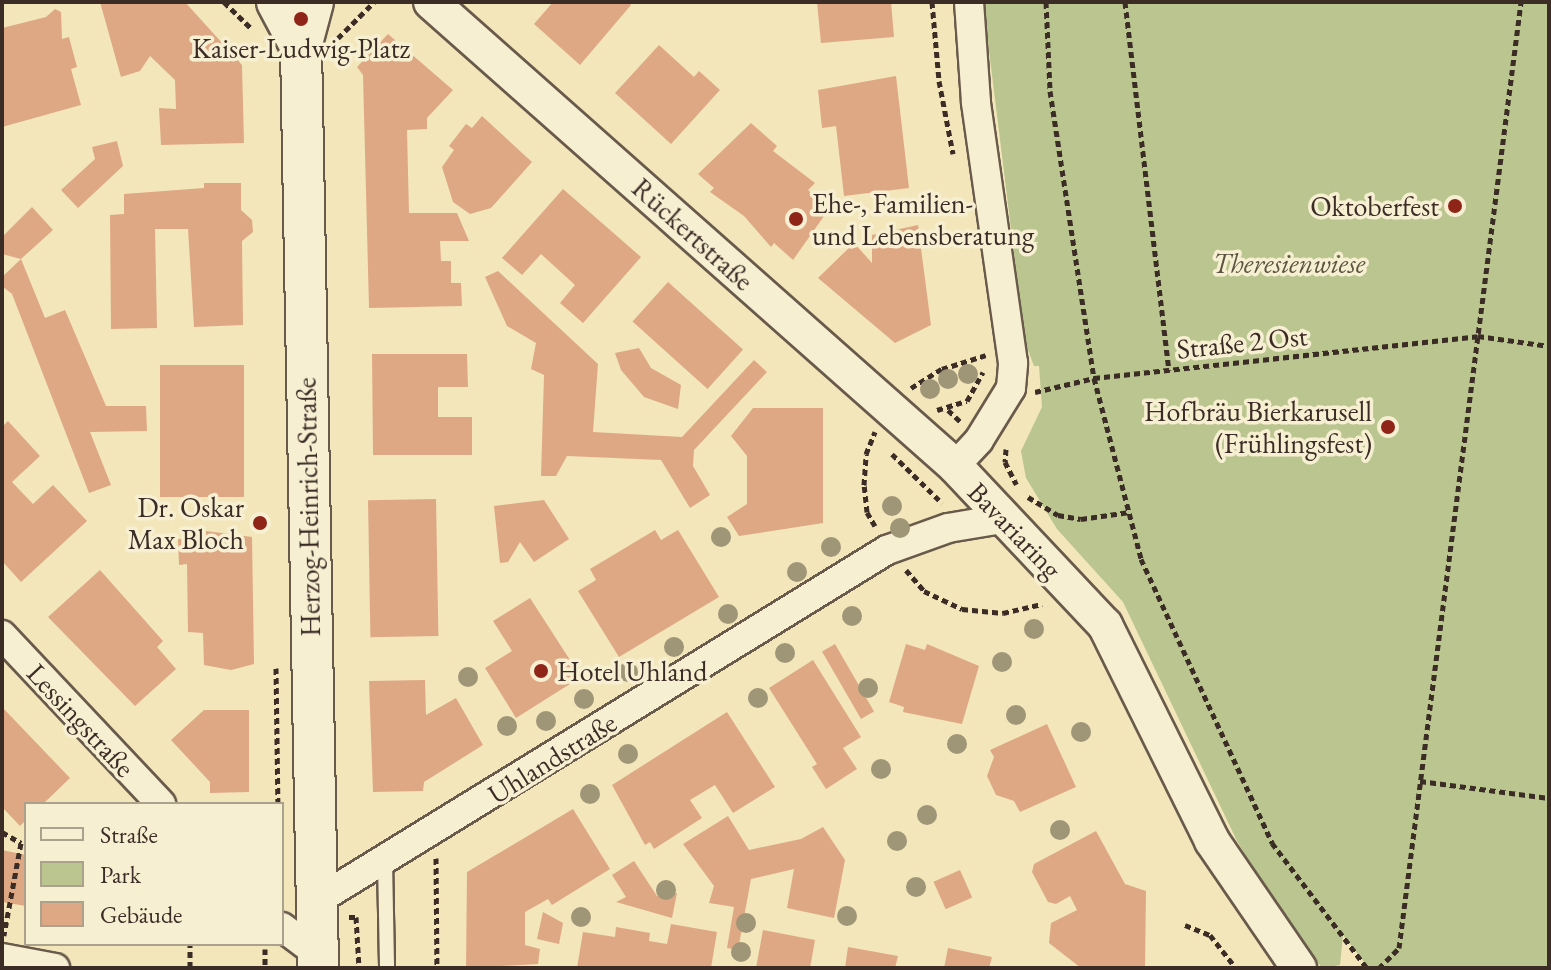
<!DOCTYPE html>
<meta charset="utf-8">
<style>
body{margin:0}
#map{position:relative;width:1551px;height:970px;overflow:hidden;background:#f2e6ba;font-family:"EB Garamond",serif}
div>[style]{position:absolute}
.green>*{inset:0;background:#bac590}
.building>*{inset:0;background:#dfa884;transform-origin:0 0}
.path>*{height:5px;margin-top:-2.5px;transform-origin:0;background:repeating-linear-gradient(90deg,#3b2c26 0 6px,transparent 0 10px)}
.roads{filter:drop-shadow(2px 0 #695a4b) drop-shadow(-2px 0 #695a4b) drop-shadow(0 2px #695a4b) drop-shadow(0 -2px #695a4b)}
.service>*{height:14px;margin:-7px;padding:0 7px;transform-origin:7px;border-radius:7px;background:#f7efd2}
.minor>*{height:28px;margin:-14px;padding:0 14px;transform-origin:14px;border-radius:14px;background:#f7efd2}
.tertiary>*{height:34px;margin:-17px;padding:0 17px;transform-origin:17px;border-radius:17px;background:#f7efd2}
.secondary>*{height:40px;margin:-20px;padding:0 20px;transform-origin:20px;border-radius:20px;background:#f7efd2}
.trees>*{width:20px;height:20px;margin:-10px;border-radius:50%;background:#9f9577}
.dots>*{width:22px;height:22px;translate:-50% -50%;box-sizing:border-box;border:4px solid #f7efd2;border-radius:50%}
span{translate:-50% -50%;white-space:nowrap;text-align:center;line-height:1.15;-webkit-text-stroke:7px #f7efd2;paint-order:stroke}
.poi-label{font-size:28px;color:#3b2c26}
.left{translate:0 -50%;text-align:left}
.right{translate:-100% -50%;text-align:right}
.street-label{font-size:28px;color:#3b2c26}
.park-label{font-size:28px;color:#5b5240;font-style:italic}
.frame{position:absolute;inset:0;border:4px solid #3b2c26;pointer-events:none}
.legend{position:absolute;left:24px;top:802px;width:260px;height:144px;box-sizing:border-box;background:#f7efd2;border:2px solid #aca18d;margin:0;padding:10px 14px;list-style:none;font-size:24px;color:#3b2c26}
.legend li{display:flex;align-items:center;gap:16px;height:40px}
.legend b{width:40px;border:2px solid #aca18d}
</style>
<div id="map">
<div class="green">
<div style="clip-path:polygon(983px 2px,1549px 2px,1549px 968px,1369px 968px,1343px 935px,1340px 965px,1322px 968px,1290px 927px,1237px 841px,1123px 602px,1057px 529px,1026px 478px,1021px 451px,1042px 407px,1039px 366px,1034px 366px,1025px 342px)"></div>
</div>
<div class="building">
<div style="clip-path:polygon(100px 2px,185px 2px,242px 65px,244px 143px,161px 145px,159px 108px,176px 109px,175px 80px,150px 56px,140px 71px,121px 77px)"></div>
<div style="clip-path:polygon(553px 2px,628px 2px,631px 5px,580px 65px,534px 24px)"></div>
<div style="clip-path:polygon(817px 2px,891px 2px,894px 37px,821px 43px)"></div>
<div style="clip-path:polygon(55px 9px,61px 12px,62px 39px,69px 37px,77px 67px,71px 69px,81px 105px,2px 127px,2px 28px,46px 17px)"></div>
<div style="clip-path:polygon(388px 34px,453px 90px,427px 118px,427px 129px,407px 130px,409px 213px,457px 213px,469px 241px,440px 241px,441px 261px,451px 261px,451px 283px,461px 283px,462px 306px,369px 308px,363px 75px,357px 67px)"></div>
<div style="clip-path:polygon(659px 45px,694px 77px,699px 71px,720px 90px,671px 144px,615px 93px)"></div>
<div style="clip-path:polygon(896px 76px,909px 188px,844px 196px,836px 126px,822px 128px,818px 90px)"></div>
<div style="clip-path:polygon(482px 116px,532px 162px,491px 208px,470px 214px,453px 202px,442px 167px,454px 150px,449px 146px,466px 124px,472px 128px)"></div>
<div style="clip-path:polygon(751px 123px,777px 146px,773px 151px,815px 183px,808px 190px,829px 209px,793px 260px,774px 243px,771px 247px,744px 216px,710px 192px,714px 188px,698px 174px)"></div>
<div style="clip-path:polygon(117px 141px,123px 166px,78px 208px,61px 190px,95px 159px,92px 147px)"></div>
<div style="clip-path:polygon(204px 183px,241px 183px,241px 210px,252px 220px,253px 232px,242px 241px,243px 325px,194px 327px,188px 229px,155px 229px,157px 328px,111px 329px,110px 215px,124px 214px,124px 194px,204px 188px)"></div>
<div style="clip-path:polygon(563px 189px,641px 257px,583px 323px,560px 303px,575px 285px,541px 254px,522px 275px,502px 258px)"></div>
<div style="clip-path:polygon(32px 207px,53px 230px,21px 259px,2px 254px,2px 237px)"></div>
<div style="clip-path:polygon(918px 225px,931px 325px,895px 343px,818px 278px,854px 243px,872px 263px,872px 235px)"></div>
<div style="clip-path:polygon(21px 259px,45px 318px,65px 310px,106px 406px,146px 406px,147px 431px,90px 432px,111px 485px,89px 493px,12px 294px,2px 286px,2px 277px)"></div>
<div style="clip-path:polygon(498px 271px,598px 364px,593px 432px,682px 437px,754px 360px,767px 372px,694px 450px,693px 466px,710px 495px,690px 508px,661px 460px,567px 456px,556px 476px,541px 476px,544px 375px,531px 369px,536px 343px,507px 326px,485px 277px)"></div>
<div style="left:668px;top:282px;width:101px;height:53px;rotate:42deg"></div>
<div style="clip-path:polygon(639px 348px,651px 368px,681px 385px,678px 409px,644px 397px,621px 370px,615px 353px)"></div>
<div style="clip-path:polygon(372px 354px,467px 354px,468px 387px,438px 387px,438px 417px,472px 417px,472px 455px,373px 455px)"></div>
<div style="left:244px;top:365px;width:132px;height:84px;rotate:90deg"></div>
<div style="clip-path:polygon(753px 408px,823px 408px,823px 523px,739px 536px,727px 517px,747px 504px,747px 456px,731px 436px)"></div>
<div style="clip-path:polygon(8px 421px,40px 456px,12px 482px,33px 504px,53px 485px,87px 521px,21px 582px,2px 561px,2px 427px)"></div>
<div style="left:436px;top:499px;width:137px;height:68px;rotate:89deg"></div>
<div style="clip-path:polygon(544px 500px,569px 539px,534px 562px,520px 542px,508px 562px,500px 563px,494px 506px)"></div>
<div style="clip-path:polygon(655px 530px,661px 540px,678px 530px,719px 597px,619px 657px,578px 591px,596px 580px,590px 569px)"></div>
<div style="clip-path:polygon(206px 531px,252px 537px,254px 664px,231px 670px,204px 665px,203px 633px,188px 632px,187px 564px,179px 565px,178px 539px,206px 538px)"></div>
<div style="clip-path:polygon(100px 570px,163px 641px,157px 647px,176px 669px,135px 706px,48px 617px)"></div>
<div style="clip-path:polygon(530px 598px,581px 677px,516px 718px,485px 668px,512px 651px,493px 621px)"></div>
<div style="left:835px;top:644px;width:78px;height:15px;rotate:60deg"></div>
<div style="clip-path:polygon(906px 644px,925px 650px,927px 644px,979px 666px,962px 724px,903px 712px,904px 707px,889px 702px)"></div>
<div style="clip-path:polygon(813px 660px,861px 737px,843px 748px,857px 769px,826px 789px,812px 767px,817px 764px,769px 688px)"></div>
<div style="clip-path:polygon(425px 680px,426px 715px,456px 698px,483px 745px,424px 782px,423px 791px,373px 792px,369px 681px)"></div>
<div style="clip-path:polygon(2px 707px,70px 778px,43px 804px,26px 804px,26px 820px,20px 826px,2px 807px)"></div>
<div style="clip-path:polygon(204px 710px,249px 710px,249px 792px,210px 793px,210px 782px,171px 740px)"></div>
<div style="clip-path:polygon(727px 712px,775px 787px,733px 813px,715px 785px,690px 800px,702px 818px,654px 849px,650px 842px,645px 845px,612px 785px)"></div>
<div style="clip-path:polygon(1047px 724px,1076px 787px,1020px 812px,1014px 801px,996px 795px,987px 776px,994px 757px,990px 750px)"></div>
<div style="clip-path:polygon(573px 809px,610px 869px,552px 905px,548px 899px,525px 912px,525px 945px,540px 949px,538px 964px,466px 968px,467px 872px)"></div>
<div style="clip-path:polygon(728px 816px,749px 850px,801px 839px,823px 827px,845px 860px,834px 918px,787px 908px,794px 869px,751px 879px,738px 950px,727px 948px,734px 907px,709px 903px,714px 886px,683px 844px)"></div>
<div style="clip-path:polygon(1096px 831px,1125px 884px,1146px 891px,1145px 968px,1081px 968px,1049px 943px,1051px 923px,1077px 910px,1070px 896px,1056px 904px,1048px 902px,1032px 872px,1034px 864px)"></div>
<div style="clip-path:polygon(2px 850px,26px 855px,26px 906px,2px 902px)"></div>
<div style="clip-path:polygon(634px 861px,657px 896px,677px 893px,672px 918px,616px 902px,626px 897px,612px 875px)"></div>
<div style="left:960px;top:870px;width:30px;height:29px;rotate:66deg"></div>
<div style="clip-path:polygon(543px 912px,563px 923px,559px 944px,537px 939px)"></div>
<div style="clip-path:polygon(671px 924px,717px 932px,711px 968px,577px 968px,583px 932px,615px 937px,616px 927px,650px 933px,649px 941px,667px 944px)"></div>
<div style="clip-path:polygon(763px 930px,815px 940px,810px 968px,756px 968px)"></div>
<div style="clip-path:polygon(848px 947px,898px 956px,895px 968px,845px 968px)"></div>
<div style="clip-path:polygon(948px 948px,992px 957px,989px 968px,944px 968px)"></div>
</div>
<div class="path">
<div style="left:224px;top:2px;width:39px;rotate:44deg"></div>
<div style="left:932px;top:2px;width:79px;rotate:84.9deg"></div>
<div style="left:939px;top:81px;width:74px;rotate:79.1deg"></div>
<div style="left:1046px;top:2px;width:89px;rotate:87.4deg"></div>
<div style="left:1050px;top:91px;width:290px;rotate:81.3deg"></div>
<div style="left:1094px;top:378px;width:187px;rotate:75.4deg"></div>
<div style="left:1141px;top:559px;width:313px;rotate:65.2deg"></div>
<div style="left:1272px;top:843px;width:157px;rotate:52.8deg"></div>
<div style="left:1125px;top:2px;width:371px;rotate:83.2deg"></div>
<div style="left:338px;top:38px;width:51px;rotate:-45deg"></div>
<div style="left:911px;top:388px;width:36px;rotate:-32deg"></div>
<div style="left:942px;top:369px;width:46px;rotate:-17.7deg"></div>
<div style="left:1035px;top:392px;width:61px;rotate:-13.3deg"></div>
<div style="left:1094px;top:378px;width:386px;rotate:-6.2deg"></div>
<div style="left:1478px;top:336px;width:72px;rotate:8deg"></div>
<div style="left:937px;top:410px;width:31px;rotate:-17deg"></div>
<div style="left:967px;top:401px;width:33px;rotate:-61deg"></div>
<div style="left:948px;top:410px;width:19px;rotate:43deg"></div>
<div style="left:1006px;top:449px;width:13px;rotate:94deg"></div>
<div style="left:1005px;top:462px;width:25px;rotate:63deg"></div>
<div style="left:892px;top:454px;width:70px;rotate:44.4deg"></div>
<div style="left:1028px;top:497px;width:35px;rotate:31deg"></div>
<div style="left:1058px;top:515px;width:23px;rotate:10deg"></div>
<div style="left:1081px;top:519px;width:49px;rotate:-8.3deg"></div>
<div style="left:875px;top:526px;width:16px;rotate:-120deg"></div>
<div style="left:867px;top:512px;width:27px;rotate:-96deg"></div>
<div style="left:864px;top:485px;width:31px;rotate:-86deg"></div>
<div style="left:866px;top:454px;width:24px;rotate:-68deg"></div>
<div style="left:906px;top:570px;width:28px;rotate:49deg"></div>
<div style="left:924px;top:591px;width:42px;rotate:25.3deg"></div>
<div style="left:962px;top:609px;width:41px;rotate:5.6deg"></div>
<div style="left:1003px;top:613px;width:40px;rotate:-13deg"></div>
<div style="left:276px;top:668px;width:136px;rotate:89.2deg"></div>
<div style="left:1420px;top:781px;width:130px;rotate:7.5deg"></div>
<div style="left:2px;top:832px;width:22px;rotate:30deg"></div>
<div style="left:21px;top:843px;width:94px;rotate:100.5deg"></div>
<div style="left:436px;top:858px;width:110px;rotate:89.5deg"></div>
<div style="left:349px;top:917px;width:7px"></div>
<div style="left:356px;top:917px;width:51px;rotate:86.6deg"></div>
<div style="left:1185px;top:925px;width:27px;rotate:22deg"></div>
<div style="left:1210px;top:935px;width:42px;rotate:51.8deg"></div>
<div style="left:265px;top:949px;width:19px;rotate:90deg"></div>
<div style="left:190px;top:968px;width:24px;rotate:-90deg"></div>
<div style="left:1379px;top:968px;width:28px;rotate:-45deg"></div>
<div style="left:1399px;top:948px;width:954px;rotate:-82.65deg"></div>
</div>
<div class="roads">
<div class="service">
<div style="left:385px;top:861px;width:107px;rotate:88.9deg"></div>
</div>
<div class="minor">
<div style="left:955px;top:466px;width:35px;rotate:-47deg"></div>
<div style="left:979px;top:440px;width:61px;rotate:-58.4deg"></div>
<div style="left:1011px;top:388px;width:25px;rotate:-85deg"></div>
<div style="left:1013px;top:363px;width:264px;rotate:-98.1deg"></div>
<div style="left:976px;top:102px;width:100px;rotate:-94deg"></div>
<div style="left:2px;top:635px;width:232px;rotate:46.7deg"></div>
<div style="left:318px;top:900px;width:668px;rotate:-31.6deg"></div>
<div style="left:887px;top:550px;width:65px;rotate:-19.8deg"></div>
<div style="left:948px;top:528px;width:55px;rotate:-9.5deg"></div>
<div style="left:282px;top:927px;width:45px;rotate:36.9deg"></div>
<div style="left:2px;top:958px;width:54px;rotate:10.7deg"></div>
</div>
<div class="tertiary">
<div style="left:431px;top:2px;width:700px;rotate:41.52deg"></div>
<div style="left:955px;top:466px;width:219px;rotate:46.7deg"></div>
<div style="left:1105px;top:625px;width:241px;rotate:63.6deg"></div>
<div style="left:1212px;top:841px;width:154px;rotate:55.6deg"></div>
</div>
<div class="secondary">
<div style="left:277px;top:2px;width:51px;rotate:61.9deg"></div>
<div style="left:313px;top:2px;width:47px;rotate:104.9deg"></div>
<div style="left:301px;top:47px;width:921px;rotate:88.94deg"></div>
</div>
</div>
<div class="trees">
<div style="left:968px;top:374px"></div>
<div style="left:948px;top:379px"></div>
<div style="left:930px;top:389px"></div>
<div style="left:892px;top:506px"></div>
<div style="left:900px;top:528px"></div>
<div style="left:721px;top:537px"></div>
<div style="left:831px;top:547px"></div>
<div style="left:797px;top:572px"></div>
<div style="left:728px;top:614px"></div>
<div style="left:852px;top:616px"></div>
<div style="left:1034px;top:629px"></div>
<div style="left:674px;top:647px"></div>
<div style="left:785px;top:653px"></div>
<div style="left:1002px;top:662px"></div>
<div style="left:628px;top:672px"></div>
<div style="left:468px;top:677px"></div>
<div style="left:868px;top:688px"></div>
<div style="left:758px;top:698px"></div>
<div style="left:584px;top:699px"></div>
<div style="left:1016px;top:715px"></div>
<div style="left:546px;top:721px"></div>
<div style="left:507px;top:726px"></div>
<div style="left:1081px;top:732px"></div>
<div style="left:957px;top:744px"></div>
<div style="left:628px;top:754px"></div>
<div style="left:881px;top:769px"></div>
<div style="left:590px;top:794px"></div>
<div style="left:927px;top:815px"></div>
<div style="left:1060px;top:830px"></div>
<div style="left:897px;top:841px"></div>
<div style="left:916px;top:887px"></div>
<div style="left:666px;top:890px"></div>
<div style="left:847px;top:916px"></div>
<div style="left:581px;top:917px"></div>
<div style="left:746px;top:923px"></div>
<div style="left:741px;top:952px"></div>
</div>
<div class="dots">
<div style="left:301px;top:19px;background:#8f2418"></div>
<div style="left:1455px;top:206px;background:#8f2418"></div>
<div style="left:796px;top:219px;background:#8f2418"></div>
<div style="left:1388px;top:427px;background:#8f2418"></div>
<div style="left:260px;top:523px;background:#8f2418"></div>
<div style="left:541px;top:671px;background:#8f2418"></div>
</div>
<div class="poi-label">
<span style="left:301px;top:48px">Kaiser-Ludwig-Platz</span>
<span class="left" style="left:812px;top:219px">Ehe-, Familien-<br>und Lebensberatung</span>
<span class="right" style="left:1439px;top:206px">Oktoberfest</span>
<span class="right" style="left:1372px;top:427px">Hofbräu Bierkarusell<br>(Frühlingsfest)</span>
<span class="right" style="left:244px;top:523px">Dr. Oskar<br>Max Bloch</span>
<span class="left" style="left:557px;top:671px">Hotel Uhland</span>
</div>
<div class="street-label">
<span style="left:693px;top:234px;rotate:42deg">Rückertstraße</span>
<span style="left:1242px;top:342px;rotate:-6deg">Straße 2 Ost</span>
<span style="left:308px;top:507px;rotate:-91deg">Herzog-Heinrich-Straße</span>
<span style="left:1015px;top:530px;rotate:46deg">Bavariaring</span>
<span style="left:81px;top:720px;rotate:47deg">Lessingstraße</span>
<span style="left:552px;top:758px;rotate:-32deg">Uhlandstraße</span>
</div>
<div class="park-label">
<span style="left:1289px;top:263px">Theresienwiese</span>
</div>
<div class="frame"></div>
<ul class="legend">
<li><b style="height:10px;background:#f7efd2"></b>Straße</li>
<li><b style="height:22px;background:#bac590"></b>Park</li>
<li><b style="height:22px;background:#dfa884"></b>Gebäude</li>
</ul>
</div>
